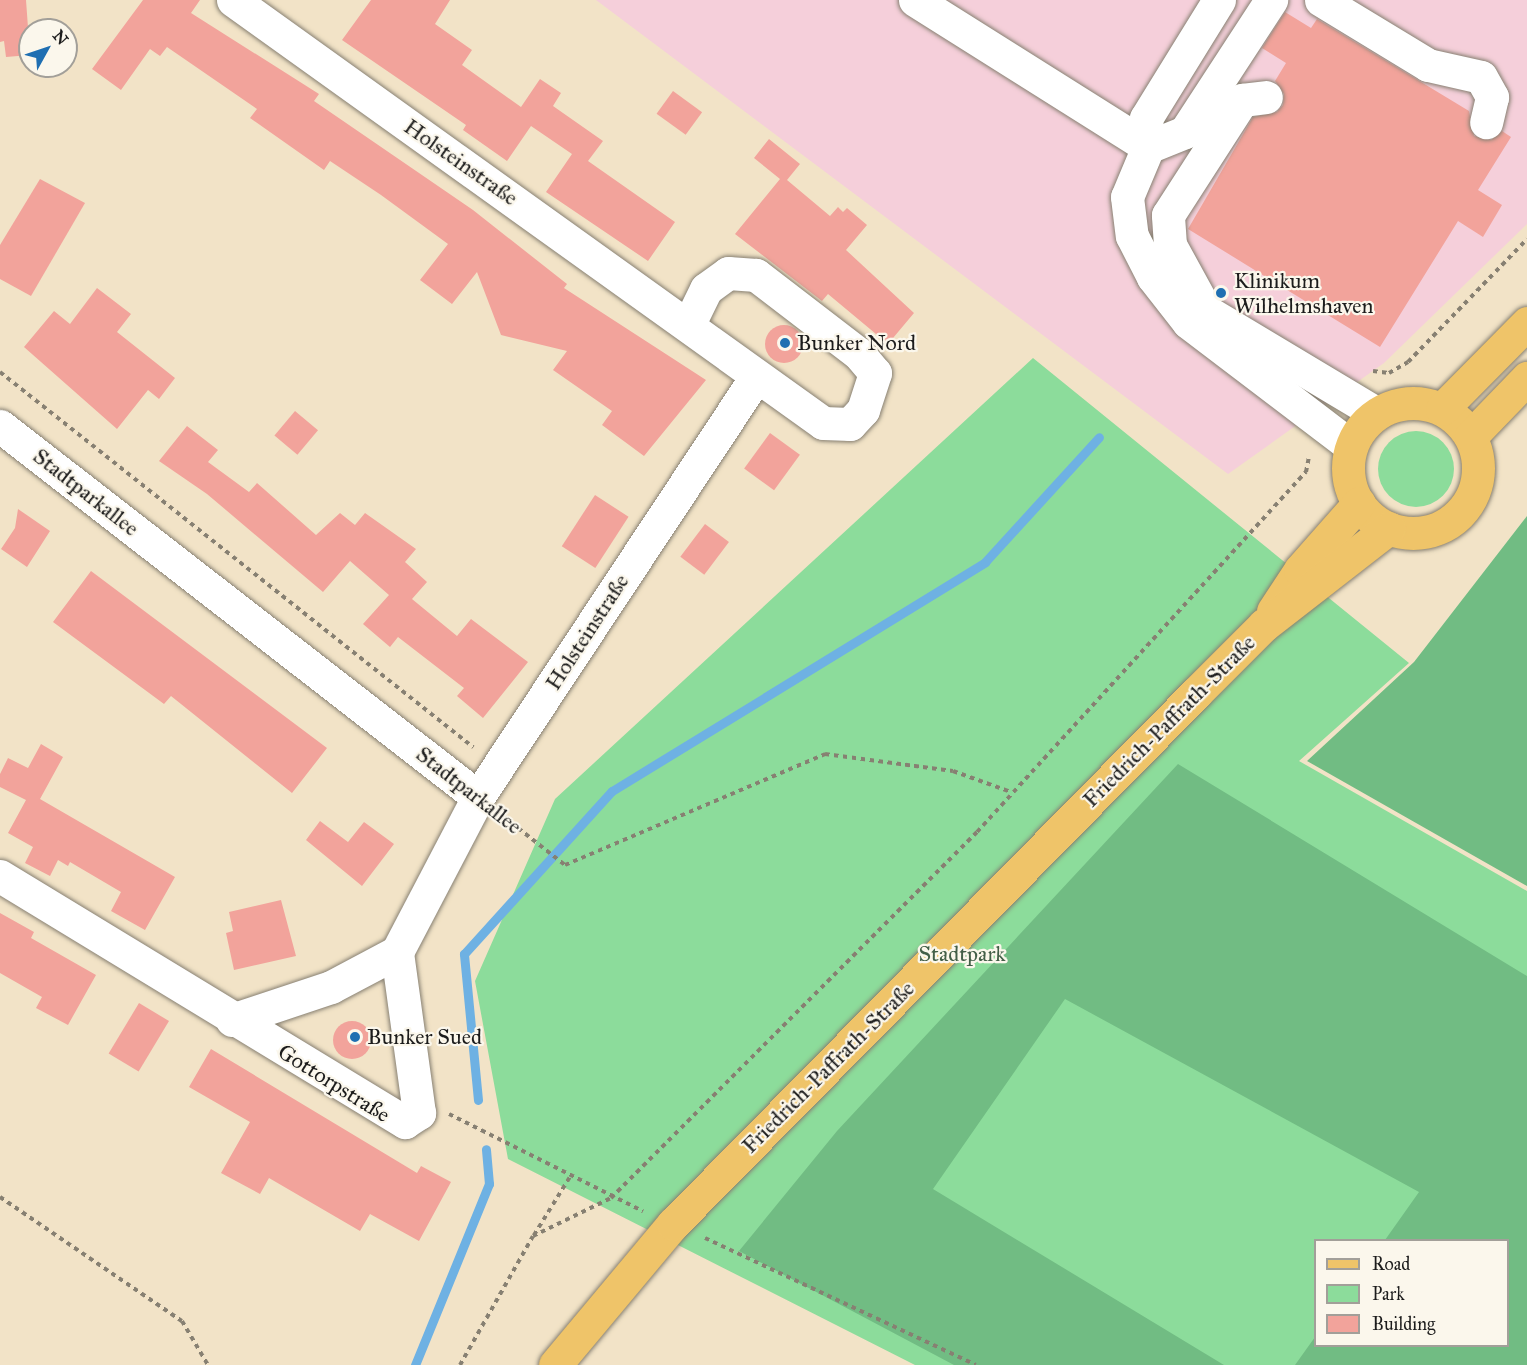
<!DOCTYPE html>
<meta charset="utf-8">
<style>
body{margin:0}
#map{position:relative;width:1527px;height:1365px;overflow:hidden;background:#f2e3c7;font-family:"IM FELL Great Primer",serif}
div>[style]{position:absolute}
.built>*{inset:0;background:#f5cfda}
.green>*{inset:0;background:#8cdc9b}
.round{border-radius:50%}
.forest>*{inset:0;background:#71bc83}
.stream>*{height:9px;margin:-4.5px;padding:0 4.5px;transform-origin:4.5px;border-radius:4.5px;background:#6eb1e3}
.building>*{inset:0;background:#f2a39b;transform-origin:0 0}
.path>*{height:4px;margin-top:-2px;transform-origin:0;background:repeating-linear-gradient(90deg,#878072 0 4.5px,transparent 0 9px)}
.roads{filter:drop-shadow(0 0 2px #878072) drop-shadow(0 0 2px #878072)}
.minor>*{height:33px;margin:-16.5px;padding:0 16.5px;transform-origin:16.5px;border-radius:16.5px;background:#fff}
.major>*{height:33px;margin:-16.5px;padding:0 16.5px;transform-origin:16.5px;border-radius:16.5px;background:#efc469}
.major>.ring{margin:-16.5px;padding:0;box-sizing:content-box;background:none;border:33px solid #efc469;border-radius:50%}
.dots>*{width:16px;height:16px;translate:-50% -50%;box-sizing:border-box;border:3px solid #fbf7ec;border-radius:50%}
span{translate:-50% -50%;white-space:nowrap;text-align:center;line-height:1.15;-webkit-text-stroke:4.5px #fbf7ec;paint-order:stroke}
.street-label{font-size:22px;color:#1c1c1c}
.poi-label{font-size:22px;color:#1c1c1c}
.left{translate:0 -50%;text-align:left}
.park-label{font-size:22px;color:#435f48}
.legend{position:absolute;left:1314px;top:1239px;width:195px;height:108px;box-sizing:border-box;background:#fbf7ec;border:2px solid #a29f99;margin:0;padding:8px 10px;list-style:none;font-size:18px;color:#1c1c1c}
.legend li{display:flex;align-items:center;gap:12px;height:30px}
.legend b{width:30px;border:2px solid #a29f99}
.north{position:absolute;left:18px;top:18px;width:60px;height:60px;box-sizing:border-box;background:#fbf7ec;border:2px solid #a29f99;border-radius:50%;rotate:50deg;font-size:16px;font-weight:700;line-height:24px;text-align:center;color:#1c1c1c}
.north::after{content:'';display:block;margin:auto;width:21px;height:27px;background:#1f6fb2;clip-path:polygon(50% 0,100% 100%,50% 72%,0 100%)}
</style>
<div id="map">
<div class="built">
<i style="clip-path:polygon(596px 0,1527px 0,1527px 224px,1384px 363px,1228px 474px)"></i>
</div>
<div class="green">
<i style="clip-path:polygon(evenodd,1033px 358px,1409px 663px,1299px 761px,1527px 891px,1527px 1365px,915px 1365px,508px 1159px,475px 981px,555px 799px,1033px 358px,1316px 1240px,1508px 1240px,1508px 1346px,1316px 1346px,1316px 1240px)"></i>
<i class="round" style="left:1378px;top:431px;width:76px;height:76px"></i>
</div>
<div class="forest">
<i style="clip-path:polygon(1527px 516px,1527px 886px,1307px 761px,1414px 662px)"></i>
<i style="clip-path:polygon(1178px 764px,1527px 976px,1527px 1365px,1295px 1365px,1315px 1337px,1316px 1346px,1508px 1346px,1508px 1240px,1385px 1240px,1419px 1192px,1065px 999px,933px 1189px,1224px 1365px,954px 1365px,739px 1251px,837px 1131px)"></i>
</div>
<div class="stream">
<i style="left:478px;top:1100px;width:147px;rotate:-95.5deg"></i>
<i style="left:464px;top:954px;width:220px;rotate:-47.8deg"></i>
<i style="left:612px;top:791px;width:438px;rotate:-31.5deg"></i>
<i style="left:985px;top:562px;width:169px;rotate:-47.6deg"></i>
<i style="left:415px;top:1365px;width:196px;rotate:-67.8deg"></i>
<i style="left:489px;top:1184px;width:35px;rotate:-95deg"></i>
</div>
<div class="building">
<i style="clip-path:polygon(0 0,26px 0,30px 55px,6px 57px,4px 41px,0 42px)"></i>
<i style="clip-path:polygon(143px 0,200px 0,191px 13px,319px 94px,314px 101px,473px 210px,567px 284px,564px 288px,706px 380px,644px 456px,602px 425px,612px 411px,553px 370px,567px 351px,501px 335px,477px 272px,452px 304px,420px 280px,448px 244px,381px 195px,330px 161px,324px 170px,250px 118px,257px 109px,167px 47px,160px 56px,150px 49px,121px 90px,92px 69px)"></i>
<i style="clip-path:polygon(371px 0,450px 0,435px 24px,472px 50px,462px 65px,521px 107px,540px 79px,561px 93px,553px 106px,603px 141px,588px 161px,675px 222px,648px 261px,546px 192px,572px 154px,531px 126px,507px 161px,463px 130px,466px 125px,342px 40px)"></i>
<i style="clip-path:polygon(1285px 12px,1311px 28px,1317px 19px,1469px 111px,1474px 136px,1491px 140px,1502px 131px,1511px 137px,1478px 190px,1502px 205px,1483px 237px,1458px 221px,1380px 347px,1188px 229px,1253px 117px,1277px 112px,1283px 105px,1284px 94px,1275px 81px,1286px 63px,1262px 48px)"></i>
<i style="left:673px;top:91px;width:36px;height:28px;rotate:36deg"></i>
<i style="clip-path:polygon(769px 139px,800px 164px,787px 180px,830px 216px,838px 207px,843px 212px,847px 208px,867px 225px,846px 250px,914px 313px,888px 344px,828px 294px,822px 301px,735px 234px,780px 179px,754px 158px)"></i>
<i style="clip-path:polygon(40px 179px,85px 203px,31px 296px,0 279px,0 245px)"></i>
<i style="clip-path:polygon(97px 288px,131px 314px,117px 332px,175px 378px,159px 399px,148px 390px,117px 429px,24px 347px,54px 311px,70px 324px)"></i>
<i class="round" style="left:765px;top:325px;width:38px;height:38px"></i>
<i style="left:295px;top:411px;width:30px;height:32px;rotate:40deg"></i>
<i style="clip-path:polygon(187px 426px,218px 450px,208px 462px,249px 492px,257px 483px,316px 535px,340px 513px,355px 525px,365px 513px,416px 549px,405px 562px,427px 582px,412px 599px,457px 636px,471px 619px,528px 662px,483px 718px,457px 696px,464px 688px,398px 637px,390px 647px,363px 624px,389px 595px,350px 561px,323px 592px,207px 494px,159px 461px)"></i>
<i style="left:770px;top:433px;width:37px;height:44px;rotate:36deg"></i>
<i style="left:595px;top:495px;width:40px;height:61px;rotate:33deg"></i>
<i style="clip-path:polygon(18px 509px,50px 531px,27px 567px,1px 549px,15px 528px)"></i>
<i style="left:705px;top:524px;width:30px;height:41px;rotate:37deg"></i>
<i style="clip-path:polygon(91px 571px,327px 748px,292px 793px,171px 696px,164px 704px,53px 622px)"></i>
<i style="clip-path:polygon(41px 744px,63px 757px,40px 799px,175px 877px,145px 930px,111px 911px,121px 892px,70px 862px,68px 866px,58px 860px,50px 876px,25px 863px,33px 847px,8px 833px,26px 800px,0 787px,0 774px,8px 758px,28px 768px)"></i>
<i style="clip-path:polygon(320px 821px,348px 842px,364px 822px,394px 844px,362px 886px,306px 840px)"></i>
<i style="clip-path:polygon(281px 900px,296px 956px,234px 970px,226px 933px,233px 931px,229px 912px)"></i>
<i style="clip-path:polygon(0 913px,34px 932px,31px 938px,96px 975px,68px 1025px,36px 1008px,42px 997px,0 973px)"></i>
<i style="left:139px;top:1003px;width:35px;height:59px;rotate:31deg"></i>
<i class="round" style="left:333px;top:1021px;width:38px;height:38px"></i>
<i style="clip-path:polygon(211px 1049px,417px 1173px,421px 1166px,451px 1182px,419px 1241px,370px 1214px,360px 1231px,269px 1178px,260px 1194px,221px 1173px,250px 1122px,189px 1087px)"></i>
</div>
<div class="path">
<i style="left:1373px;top:371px;width:16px;rotate:7deg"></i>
<i style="left:1389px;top:373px;width:22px;rotate:-30deg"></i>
<i style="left:1408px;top:362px;width:171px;rotate:-45.9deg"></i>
<i style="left:0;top:372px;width:604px;rotate:38.41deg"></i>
<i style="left:504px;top:817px;width:78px;rotate:38.2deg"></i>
<i style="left:565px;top:865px;width:283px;rotate:-23.1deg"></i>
<i style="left:825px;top:754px;width:129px;rotate:7.6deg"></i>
<i style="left:953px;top:771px;width:62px;rotate:19.9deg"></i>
<i style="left:449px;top:1114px;width:217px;rotate:26.6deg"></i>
<i style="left:0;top:1197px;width:220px;rotate:34.3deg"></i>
<i style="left:182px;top:1321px;width:51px;rotate:59.4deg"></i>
<i style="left:534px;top:1235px;width:70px;rotate:-58.3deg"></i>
<i style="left:705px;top:1238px;width:299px;rotate:25.1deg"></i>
<i style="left:460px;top:1365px;width:148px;rotate:-60.5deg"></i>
<i style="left:533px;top:1236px;width:87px;rotate:-26deg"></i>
<i style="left:611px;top:1198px;width:518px;rotate:-45deg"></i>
<i style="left:977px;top:832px;width:488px;rotate:-47.6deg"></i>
<i style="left:1306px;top:472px;width:15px;rotate:-79deg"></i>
</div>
<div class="roads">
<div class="minor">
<i style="left:233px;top:0;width:726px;rotate:35.64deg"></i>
<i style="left:823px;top:423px;width:27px;rotate:2deg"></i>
<i style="left:850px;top:424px;width:19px;rotate:-47deg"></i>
<i style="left:863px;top:410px;width:39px;rotate:-72deg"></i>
<i style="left:875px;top:373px;width:25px;rotate:-130deg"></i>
<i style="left:859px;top:354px;width:130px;rotate:-142.5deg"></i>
<i style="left:756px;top:275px;width:28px;rotate:-176deg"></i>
<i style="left:728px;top:273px;width:27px;rotate:144deg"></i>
<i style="left:706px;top:289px;width:39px;rotate:116deg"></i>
<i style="left:915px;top:0;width:275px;rotate:32.2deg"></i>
<i style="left:1219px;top:0;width:139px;rotate:121.7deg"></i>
<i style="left:1146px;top:118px;width:29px;rotate:86deg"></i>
<i style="left:1148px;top:147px;width:54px;rotate:112.8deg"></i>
<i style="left:1127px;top:197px;width:39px;rotate:83deg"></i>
<i style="left:1132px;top:236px;width:46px;rotate:62.9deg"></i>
<i style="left:1153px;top:277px;width:57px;rotate:52.1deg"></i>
<i style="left:1188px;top:322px;width:205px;rotate:37.3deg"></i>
<i style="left:1321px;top:0;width:125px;rotate:31.3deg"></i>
<i style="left:1428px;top:65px;width:54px;rotate:12.8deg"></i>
<i style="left:1481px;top:77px;width:23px;rotate:61deg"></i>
<i style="left:1492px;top:97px;width:26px;rotate:103deg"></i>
<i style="left:1148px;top:147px;width:40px;rotate:-22deg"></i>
<i style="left:1185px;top:132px;width:158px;rotate:-56.9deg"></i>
<i style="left:1184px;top:298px;width:224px;rotate:30.9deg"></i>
<i style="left:1204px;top:307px;width:71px;rotate:-118.7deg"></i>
<i style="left:1170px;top:245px;width:30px;rotate:-94deg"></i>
<i style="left:1168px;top:215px;width:137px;rotate:-57.2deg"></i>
<i style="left:1242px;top:100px;width:24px;rotate:-7deg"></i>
<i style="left:0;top:426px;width:605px;rotate:37.82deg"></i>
<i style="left:0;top:876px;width:474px;rotate:31.3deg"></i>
<i style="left:405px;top:1122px;width:17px;rotate:-33deg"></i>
<i style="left:419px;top:1113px;width:162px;rotate:-97.8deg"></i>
<i style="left:232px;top:1020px;width:104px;rotate:-18.4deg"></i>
<i style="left:331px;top:987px;width:75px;rotate:-27.9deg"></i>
<i style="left:397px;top:952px;width:175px;rotate:-62.4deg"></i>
<i style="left:478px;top:797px;width:504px;rotate:-56.5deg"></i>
</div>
<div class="major">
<i class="ring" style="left:1348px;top:403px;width:97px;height:97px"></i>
<i style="left:1442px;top:409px;width:121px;rotate:-45.3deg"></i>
<i style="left:1471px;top:436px;width:81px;rotate:-46deg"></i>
<i style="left:1273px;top:611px;width:49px;rotate:-56.6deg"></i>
<i style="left:1300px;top:570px;width:89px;rotate:-48.6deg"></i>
<i style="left:555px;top:1365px;width:184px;rotate:-50.1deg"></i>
<i style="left:673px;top:1224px;width:745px;rotate:-45.43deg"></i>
<i style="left:1196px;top:693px;width:96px;rotate:-45deg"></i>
<i style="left:1264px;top:625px;width:158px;rotate:-37.8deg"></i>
</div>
</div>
<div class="dots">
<i style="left:1221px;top:293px;background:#1f6fb2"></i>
<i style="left:785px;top:343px;background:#1f6fb2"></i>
<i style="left:355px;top:1037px;background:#1f6fb2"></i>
</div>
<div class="street-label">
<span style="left:461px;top:162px;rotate:35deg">Holsteinstraße</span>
<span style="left:86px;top:492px;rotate:38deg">Stadtparkallee</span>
<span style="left:587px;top:632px;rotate:-57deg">Holsteinstraße</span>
<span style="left:1169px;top:721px;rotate:-45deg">Friedrich-Paffrath-Straße</span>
<span style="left:469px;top:790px;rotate:38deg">Stadtparkallee</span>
<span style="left:828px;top:1067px;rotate:-45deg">Friedrich-Paffrath-Straße</span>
<span style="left:334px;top:1083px;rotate:32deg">Gottorpstraße</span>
</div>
<div class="poi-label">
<span class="left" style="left:1234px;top:293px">Klinikum<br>Wilhelmshaven</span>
<span class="left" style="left:797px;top:343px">Bunker Nord</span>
<span class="left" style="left:367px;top:1037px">Bunker Sued</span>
</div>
<div class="park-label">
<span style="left:962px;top:954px">Stadtpark</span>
</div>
<ul class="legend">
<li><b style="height:8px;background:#efc469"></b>Road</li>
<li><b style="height:16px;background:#8cdc9b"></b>Park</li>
<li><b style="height:16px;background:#f2a39b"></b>Building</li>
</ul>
<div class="north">N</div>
</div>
